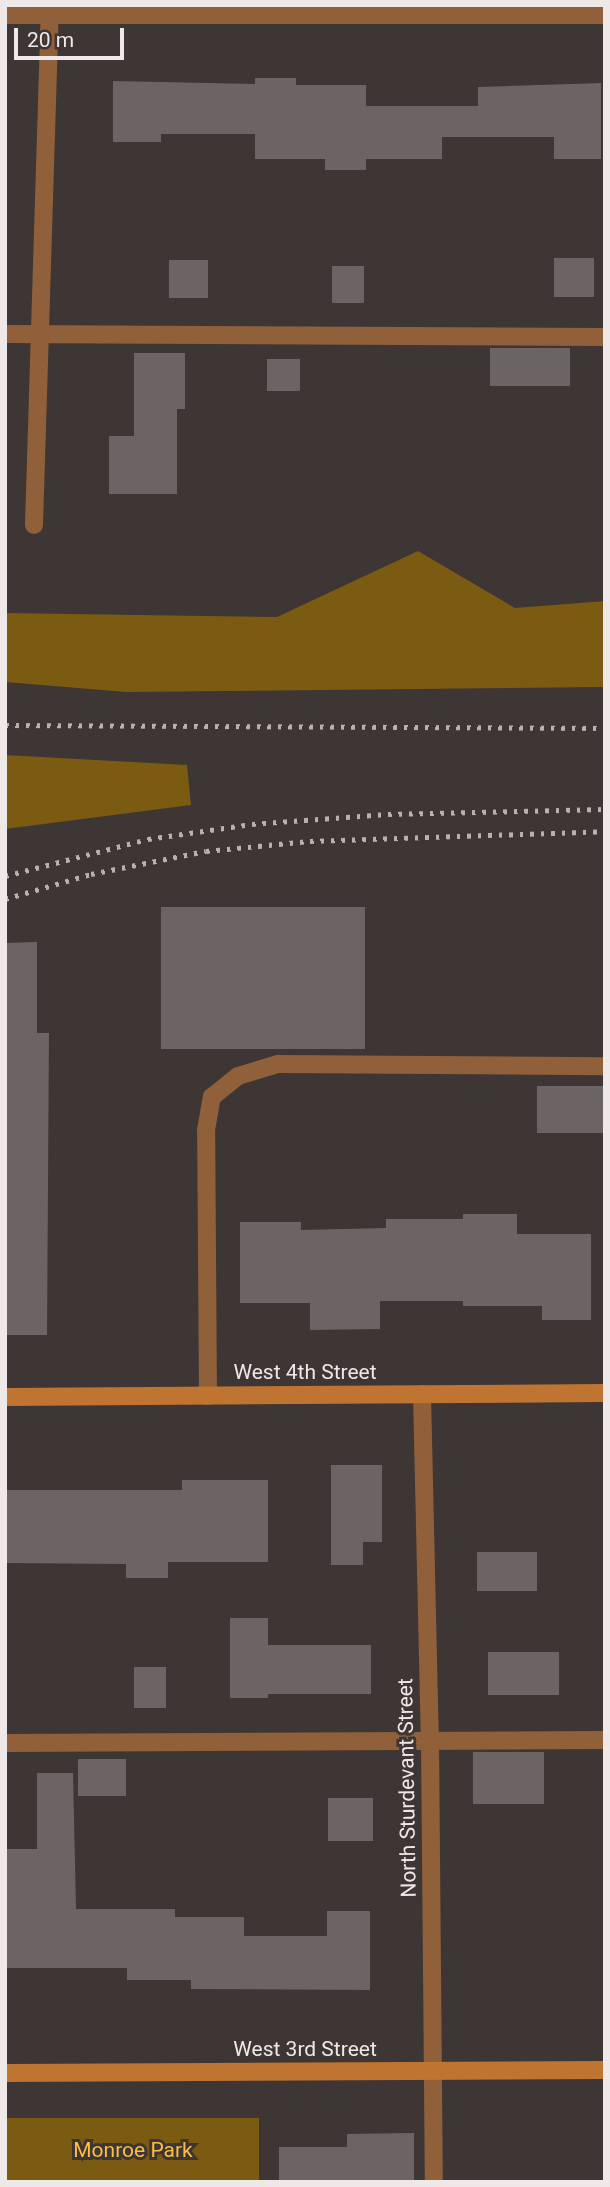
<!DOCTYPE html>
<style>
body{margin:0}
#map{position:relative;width:610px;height:2187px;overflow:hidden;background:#3d3634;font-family:Roboto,sans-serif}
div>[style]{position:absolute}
.green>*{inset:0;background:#7b5a11;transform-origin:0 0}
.building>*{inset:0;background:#6c6464;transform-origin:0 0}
.service>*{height:18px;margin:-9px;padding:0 9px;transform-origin:9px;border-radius:9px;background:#8f6039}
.minor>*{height:18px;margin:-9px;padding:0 9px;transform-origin:9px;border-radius:9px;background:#8f6039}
.secondary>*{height:18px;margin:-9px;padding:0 9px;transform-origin:9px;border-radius:9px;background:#bf7431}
.rail>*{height:5px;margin-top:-2.5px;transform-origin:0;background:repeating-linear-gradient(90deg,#b7b1b0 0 3.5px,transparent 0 10.5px)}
span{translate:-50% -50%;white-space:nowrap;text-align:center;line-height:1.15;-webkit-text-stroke:6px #3d3634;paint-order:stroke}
.street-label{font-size:21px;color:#eee9e8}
.park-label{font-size:21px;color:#fbbe3f}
.frame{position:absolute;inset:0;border:7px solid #eee9e8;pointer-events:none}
.scale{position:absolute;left:14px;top:28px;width:110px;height:32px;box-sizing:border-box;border:4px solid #eee9e8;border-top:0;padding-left:9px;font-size:21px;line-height:24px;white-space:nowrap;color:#eee9e8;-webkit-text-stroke:5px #3d3634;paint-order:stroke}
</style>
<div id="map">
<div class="green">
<i style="clip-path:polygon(418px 551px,515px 608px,605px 601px,605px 687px,126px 692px,5px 682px,5px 613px,277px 617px)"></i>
<i style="clip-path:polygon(5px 755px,187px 765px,191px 805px,5px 829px)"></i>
<i style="left:5px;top:2118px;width:254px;height:64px"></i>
</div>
<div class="building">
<i style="clip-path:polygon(255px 78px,296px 78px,296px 85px,366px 85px,366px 106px,478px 106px,478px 87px,601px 83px,601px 159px,554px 159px,554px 137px,442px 137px,442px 159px,366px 159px,366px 170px,325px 170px,325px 159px,255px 159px,255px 134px,161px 134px,161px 142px,113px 142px,113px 81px,255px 84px)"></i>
<i style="left:554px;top:258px;width:40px;height:39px"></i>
<i style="left:169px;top:260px;width:39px;height:38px"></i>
<i style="left:332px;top:266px;width:32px;height:37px"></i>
<i style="left:490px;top:348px;width:80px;height:38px"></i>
<i style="clip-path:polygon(134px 353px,185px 353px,185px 409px,177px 409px,177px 494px,109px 494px,109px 436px,134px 436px)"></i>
<i style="left:267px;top:359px;width:33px;height:32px"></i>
<i style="left:365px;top:907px;width:142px;height:204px;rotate:90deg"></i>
<i style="clip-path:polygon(37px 942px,37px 1033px,49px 1033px,47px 1335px,5px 1335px,5px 943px)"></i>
<i style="left:537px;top:1086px;width:68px;height:47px"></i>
<i style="clip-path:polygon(463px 1214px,517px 1214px,517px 1234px,591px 1234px,591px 1320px,542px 1320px,542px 1306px,463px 1306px,463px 1301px,380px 1301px,380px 1329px,310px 1330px,310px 1303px,240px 1303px,240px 1222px,301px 1222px,301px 1230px,386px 1228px,386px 1219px,463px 1219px)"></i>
<i style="clip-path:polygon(331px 1465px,382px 1465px,382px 1542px,363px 1542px,363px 1565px,331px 1565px)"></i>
<i style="clip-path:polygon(182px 1480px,268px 1480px,268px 1562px,168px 1562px,168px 1578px,126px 1578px,126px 1564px,5px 1563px,5px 1490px,182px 1490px)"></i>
<i style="left:477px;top:1552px;width:60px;height:39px"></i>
<i style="clip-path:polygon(230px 1618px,268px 1618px,268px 1645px,371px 1645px,371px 1694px,268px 1694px,268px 1698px,230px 1698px)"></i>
<i style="left:488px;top:1652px;width:71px;height:43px"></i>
<i style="left:134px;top:1667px;width:32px;height:41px"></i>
<i style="left:473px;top:1752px;width:71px;height:52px"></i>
<i style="left:78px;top:1759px;width:48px;height:37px"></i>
<i style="clip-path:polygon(37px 1773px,73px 1773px,76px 1909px,175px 1909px,175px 1917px,244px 1917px,244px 1936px,327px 1936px,327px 1911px,370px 1911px,370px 1990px,191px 1989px,191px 1980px,127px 1980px,127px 1968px,5px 1968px,5px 1849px,37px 1849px)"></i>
<i style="left:328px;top:1798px;width:45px;height:43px"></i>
<i style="clip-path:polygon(414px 2133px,414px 2182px,279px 2182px,279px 2147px,347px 2147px,347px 2134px)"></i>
</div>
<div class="service">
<i style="left:5px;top:334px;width:600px;rotate:0.29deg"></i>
<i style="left:208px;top:1396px;width:266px;rotate:-90.4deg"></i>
<i style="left:206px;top:1130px;width:34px;rotate:-80deg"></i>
<i style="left:212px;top:1097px;width:33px;rotate:-39deg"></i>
<i style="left:238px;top:1076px;width:42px;rotate:-16.7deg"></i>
<i style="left:278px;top:1064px;width:327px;rotate:0.4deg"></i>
<i style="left:5px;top:1743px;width:600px;rotate:-0.29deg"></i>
</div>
<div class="minor">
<i style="left:5px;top:15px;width:600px"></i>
<i style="left:34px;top:525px;width:520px;rotate:-88.24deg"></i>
<i style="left:422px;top:1394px;width:347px;rotate:88.7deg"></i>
<i style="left:430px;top:1741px;width:441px;rotate:89.5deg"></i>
</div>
<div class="secondary">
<i style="left:5px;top:1397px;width:600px;rotate:-0.38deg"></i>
<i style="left:5px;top:2073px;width:600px;rotate:-0.29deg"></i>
</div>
<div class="rail">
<i style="left:5px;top:725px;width:600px;rotate:0.29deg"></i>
<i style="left:5px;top:876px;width:148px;rotate:-14.5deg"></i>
<i style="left:148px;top:839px;width:105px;rotate:-8.2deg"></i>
<i style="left:252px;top:824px;width:136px;rotate:-4.2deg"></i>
<i style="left:388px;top:814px;width:217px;rotate:-1.3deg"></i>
<i style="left:5px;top:899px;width:90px;rotate:-16.2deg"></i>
<i style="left:91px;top:874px;width:117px;rotate:-11.3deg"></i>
<i style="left:206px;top:851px;width:104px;rotate:-5.5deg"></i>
<i style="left:310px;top:841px;width:295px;rotate:-1.9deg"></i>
</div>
<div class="street-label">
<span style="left:305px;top:1372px">West 4th Street</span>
<span style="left:407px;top:1788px;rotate:-91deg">North Sturdevant Street</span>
<span style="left:305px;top:2049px">West 3rd Street</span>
</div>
<div class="park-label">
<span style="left:133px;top:2150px">Monroe Park</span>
</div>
<div class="frame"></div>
<div class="scale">20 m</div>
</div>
